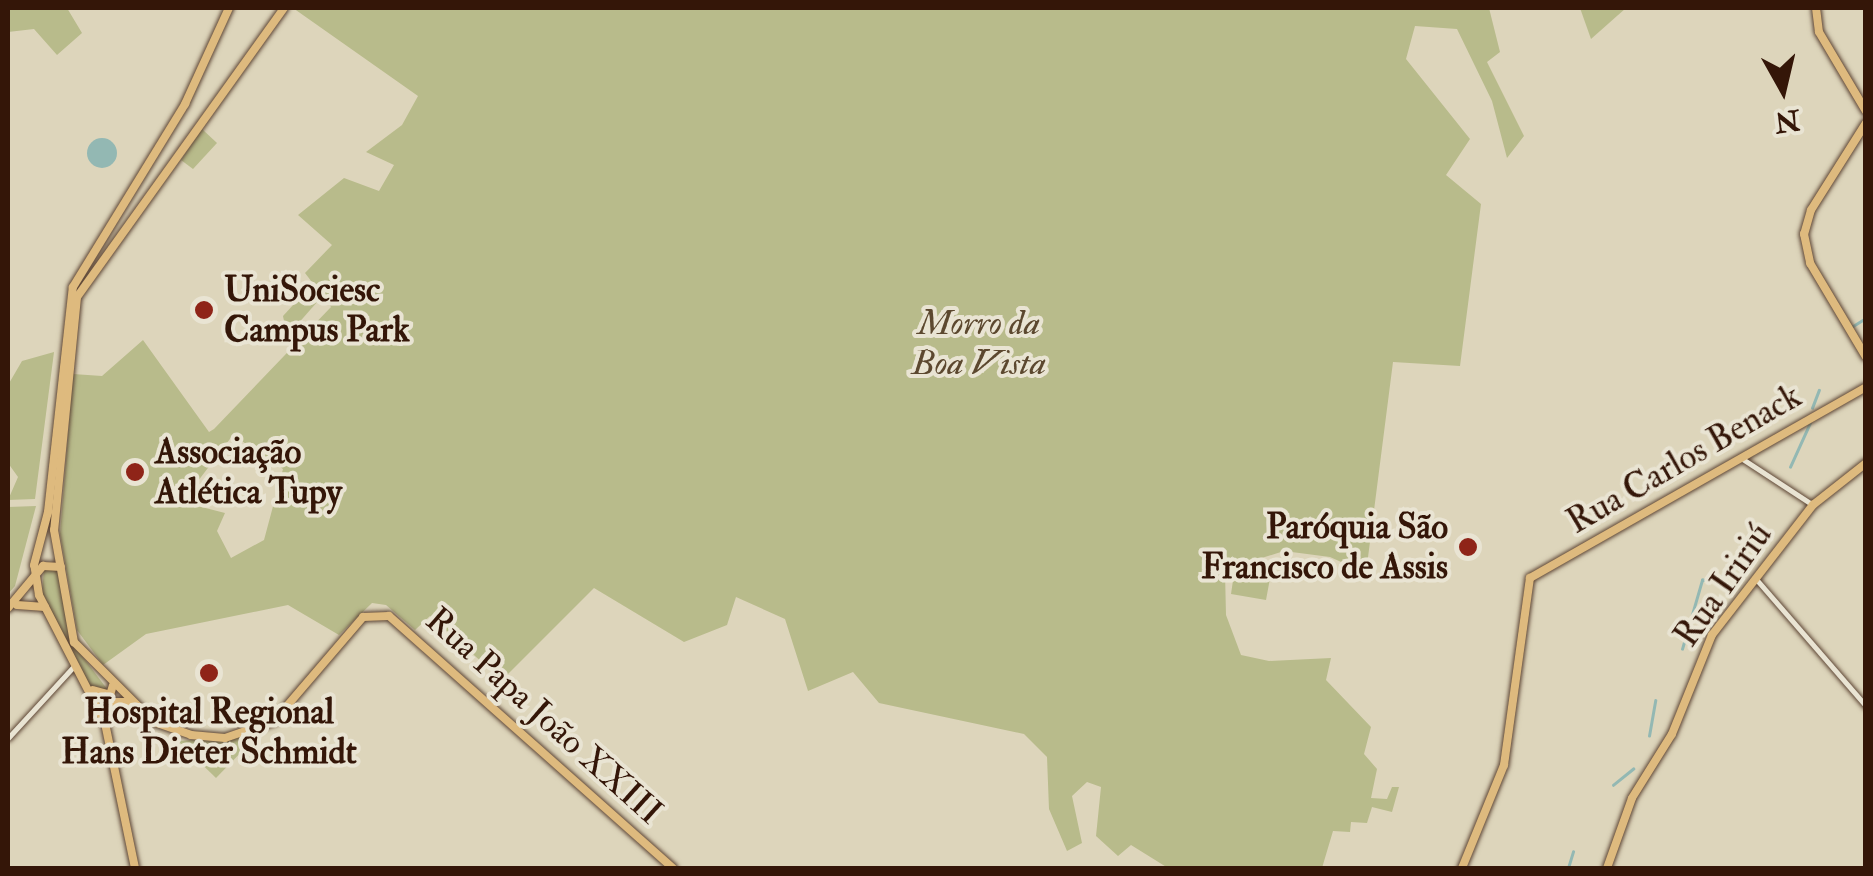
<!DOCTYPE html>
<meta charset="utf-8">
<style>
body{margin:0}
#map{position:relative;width:1873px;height:876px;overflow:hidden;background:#ddd5bb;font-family:"IM FELL Double Pica",serif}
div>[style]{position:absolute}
.green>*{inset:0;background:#b8bb8b}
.water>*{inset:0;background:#93b8b3}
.round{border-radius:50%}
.stream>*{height:2.5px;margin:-1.25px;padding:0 1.25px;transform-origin:1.25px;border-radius:1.25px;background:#93b8b3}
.roads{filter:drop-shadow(0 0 2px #5e4635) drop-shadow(0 0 2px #5e4635)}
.minor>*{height:5px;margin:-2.5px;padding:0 2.5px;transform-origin:2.5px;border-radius:2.5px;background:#e9e4d3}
.major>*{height:8px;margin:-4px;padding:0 4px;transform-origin:4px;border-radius:4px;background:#deba7e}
.dots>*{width:28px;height:28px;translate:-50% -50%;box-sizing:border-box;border:5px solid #e9e4d3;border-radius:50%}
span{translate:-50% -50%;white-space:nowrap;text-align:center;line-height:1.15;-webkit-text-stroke:8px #e9e4d3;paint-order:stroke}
.poi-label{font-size:35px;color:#341608;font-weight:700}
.left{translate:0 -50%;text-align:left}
.right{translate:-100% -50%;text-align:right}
.park-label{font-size:35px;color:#5c482f;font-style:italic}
.street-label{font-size:35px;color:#341608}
.frame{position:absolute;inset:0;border:10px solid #341608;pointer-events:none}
.north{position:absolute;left:1733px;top:40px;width:100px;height:100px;-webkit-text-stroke:8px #e9e4d3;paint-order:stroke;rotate:172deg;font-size:28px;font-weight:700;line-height:40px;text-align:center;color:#341608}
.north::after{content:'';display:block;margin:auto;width:35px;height:45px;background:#341608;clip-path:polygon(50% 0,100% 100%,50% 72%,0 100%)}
</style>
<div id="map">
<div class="green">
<i style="clip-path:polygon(8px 8px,67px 8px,82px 33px,57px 55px,34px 29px,8px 32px)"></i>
<i style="clip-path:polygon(evenodd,293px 8px,1489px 8px,1500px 52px,1487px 62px,1524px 136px,1507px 158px,1492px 101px,1457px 29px,1415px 26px,1406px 59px,1470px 139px,1446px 175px,1481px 204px,1460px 366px,1393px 362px,1366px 573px,1330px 557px,1284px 551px,1236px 566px,1271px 573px,1266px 600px,1231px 594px,1235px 567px,1225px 572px,1226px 615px,1241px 655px,1269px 661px,1331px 658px,1326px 680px,1371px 727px,1364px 754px,1377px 769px,1371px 798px,1387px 799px,1392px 787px,1399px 787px,1392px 812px,1372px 807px,1367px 823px,1351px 822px,1350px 832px,1333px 831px,1322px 868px,1168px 868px,1131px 845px,1118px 856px,1096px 836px,1101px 787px,1087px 782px,1072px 796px,1082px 843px,1067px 851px,1049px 809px,1047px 757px,1024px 734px,879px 703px,853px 672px,808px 691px,785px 619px,736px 597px,727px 625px,684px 642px,594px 588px,502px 680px,430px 616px,415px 630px,386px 605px,372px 603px,339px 635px,288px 605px,146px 634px,103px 665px,77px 630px,60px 534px,73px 374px,102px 376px,143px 340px,209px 432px,214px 429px,331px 307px,305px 273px,332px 245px,298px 215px,344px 178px,379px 191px,394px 165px,366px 152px,402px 125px,418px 96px,293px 8px,233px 435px,283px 469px,264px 540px,231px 558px,217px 531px,225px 513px,182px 502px,233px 435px)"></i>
<i style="clip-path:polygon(1580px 8px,1626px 8px,1591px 39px)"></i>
<i style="clip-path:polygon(202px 129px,217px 143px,193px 169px,181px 160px)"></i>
<i style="clip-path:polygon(305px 292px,315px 294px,318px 301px,296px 326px,285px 326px,283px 316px)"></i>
<i style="clip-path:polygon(54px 352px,35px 499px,8px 500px,18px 477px,8px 463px,8px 385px,22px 361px)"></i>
<i style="clip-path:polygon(36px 506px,15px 586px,8px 594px,8px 507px)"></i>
<i style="clip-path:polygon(44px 568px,58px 569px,71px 641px,110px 693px,90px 686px,42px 595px)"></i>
<i style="clip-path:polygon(250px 736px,254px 739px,216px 778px,178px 741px)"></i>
</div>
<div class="water">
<i class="round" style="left:87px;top:138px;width:30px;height:30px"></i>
</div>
<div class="stream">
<i style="left:1853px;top:326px;width:15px;rotate:-32deg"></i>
<i style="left:1812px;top:408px;width:19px;rotate:-69deg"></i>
<i style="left:1790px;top:467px;width:48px;rotate:-65.6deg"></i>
<i style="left:1745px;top:555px;width:15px;rotate:-67deg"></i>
<i style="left:1682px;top:649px;width:72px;rotate:-73.8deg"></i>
<i style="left:1702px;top:580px;width:19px;rotate:-9deg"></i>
<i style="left:1721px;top:577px;width:26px;rotate:-39deg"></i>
<i style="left:1649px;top:736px;width:36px;rotate:-80deg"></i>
<i style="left:1613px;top:785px;width:26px;rotate:-39deg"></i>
<i style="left:1568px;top:868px;width:17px;rotate:-73deg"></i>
</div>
<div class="roads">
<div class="minor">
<i style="left:1741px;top:458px;width:86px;rotate:33.1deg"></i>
<i style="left:1756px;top:579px;width:168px;rotate:49.1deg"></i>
<i style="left:8px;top:738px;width:98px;rotate:-47.5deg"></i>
</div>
<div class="major">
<i style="left:284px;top:8px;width:355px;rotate:125.6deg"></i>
<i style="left:77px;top:297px;width:234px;rotate:95.6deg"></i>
<i style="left:54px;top:530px;width:114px;rotate:79.9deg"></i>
<i style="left:74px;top:642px;width:113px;rotate:45deg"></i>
<i style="left:154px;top:722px;width:39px;rotate:19deg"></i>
<i style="left:191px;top:735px;width:34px;rotate:5deg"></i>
<i style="left:225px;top:738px;width:52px;rotate:-19.1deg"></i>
<i style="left:274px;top:721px;width:137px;rotate:-49.4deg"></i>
<i style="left:363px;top:617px;width:26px;rotate:-2deg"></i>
<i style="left:389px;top:616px;width:380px;rotate:41.6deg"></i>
<i style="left:1816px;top:8px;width:24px;rotate:83deg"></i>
<i style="left:1819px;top:32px;width:92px;rotate:59.3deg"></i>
<i style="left:1866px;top:123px;width:103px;rotate:122.3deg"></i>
<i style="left:1811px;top:210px;width:25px;rotate:106deg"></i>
<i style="left:1804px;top:234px;width:30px;rotate:78deg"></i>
<i style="left:1810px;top:263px;width:109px;rotate:59.2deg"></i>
<i style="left:17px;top:605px;width:28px;rotate:4deg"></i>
<i style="left:8px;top:608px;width:55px;rotate:-50.2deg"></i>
<i style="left:43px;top:566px;width:18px;rotate:3deg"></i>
<i style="left:93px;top:690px;width:18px;rotate:16deg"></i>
<i style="left:110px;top:695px;width:10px;rotate:-73deg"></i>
<i style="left:105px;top:723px;width:23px;rotate:-67deg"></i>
<i style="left:114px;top:702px;width:17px"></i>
<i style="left:135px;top:868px;width:148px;rotate:-101.7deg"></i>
<i style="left:105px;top:723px;width:144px;rotate:-117.3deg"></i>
<i style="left:39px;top:595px;width:30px;rotate:-99deg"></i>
<i style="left:34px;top:565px;width:55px;rotate:-75.2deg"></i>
<i style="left:48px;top:512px;width:226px;rotate:-83.7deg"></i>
<i style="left:73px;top:287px;width:215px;rotate:-58.5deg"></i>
<i style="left:185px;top:104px;width:106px;rotate:-65.4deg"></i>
<i style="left:1462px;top:868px;width:111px;rotate:-67.8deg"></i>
<i style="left:1504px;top:765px;width:189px;rotate:-82.1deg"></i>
<i style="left:1530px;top:578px;width:386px;rotate:-29.6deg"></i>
<i style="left:1607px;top:868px;width:74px;rotate:-70.3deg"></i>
<i style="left:1632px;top:798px;width:75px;rotate:-58deg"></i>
<i style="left:1672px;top:734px;width:107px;rotate:-68deg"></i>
<i style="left:1712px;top:635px;width:165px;rotate:-52.2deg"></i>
<i style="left:1813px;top:505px;width:68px;rotate:-38.4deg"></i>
</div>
</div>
<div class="dots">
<i style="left:204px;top:310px;background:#8f2418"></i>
<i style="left:135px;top:472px;background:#8f2418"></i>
<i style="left:1468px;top:547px;background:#8f2418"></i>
<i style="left:209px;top:673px;background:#8f2418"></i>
</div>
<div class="poi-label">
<span class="left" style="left:224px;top:310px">UniSociesc<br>Campus Park</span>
<span class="left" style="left:155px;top:472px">Associação<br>Atlética Tupy</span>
<span class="right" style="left:1448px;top:547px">Paróquia São<br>Francisco de Assis</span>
<span style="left:209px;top:732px">Hospital Regional<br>Hans Dieter Schmidt</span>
</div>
<div class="park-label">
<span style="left:979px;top:343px">Morro da<br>Boa Vista</span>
</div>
<div class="street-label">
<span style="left:1684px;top:459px;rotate:-30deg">Rua Carlos Benack</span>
<span style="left:1723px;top:585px;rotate:-55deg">Rua Iririú</span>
<span style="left:544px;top:716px;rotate:42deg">Rua Papa João XXIII</span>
</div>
<div class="frame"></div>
<div class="north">N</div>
</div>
